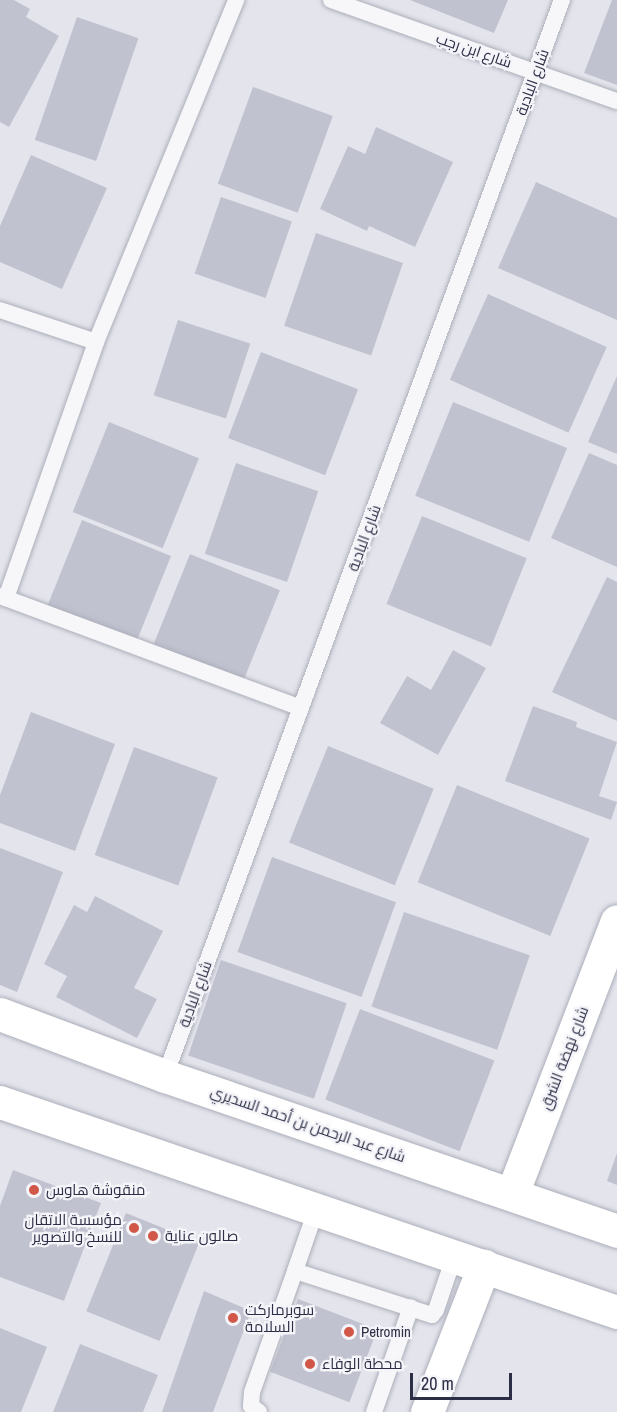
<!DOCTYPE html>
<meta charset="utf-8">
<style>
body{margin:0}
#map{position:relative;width:617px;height:1412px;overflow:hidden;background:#e4e5ec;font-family:"Archivo Narrow",Cairo,sans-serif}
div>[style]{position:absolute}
.building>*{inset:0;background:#c1c2cf;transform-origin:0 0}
.roads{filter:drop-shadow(0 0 2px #acaeba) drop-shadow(0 0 2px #acaeba)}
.lane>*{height:16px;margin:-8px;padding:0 8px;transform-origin:8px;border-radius:8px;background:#f7f7fa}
.secondary>*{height:33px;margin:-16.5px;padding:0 16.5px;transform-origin:16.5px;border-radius:16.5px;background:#fff}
.dots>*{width:16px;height:16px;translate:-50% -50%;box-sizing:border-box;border:3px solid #f4f4f9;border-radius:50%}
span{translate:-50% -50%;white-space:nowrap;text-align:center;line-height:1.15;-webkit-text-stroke:4.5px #f4f4f9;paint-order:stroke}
.street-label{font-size:15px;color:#2b2e45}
.poi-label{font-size:15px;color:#2b2e45}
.left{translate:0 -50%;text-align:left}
.right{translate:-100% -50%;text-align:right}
.scale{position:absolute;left:410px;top:1373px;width:102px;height:27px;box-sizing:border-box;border:3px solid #2b2e45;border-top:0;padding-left:8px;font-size:18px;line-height:21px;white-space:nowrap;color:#2b2e45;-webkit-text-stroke:4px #f4f4f9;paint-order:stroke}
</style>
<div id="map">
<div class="building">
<i style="clip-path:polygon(0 0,14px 0,30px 9px,26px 17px,59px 36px,9px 127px,0 122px)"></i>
<i style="clip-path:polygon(410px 0,508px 0,494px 33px)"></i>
<i style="clip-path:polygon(612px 0,617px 0,617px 85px,584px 73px)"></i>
<i style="left:77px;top:17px;width:65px;height:130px;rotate:19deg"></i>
<i style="left:253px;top:87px;width:85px;height:103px;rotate:20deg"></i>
<i style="clip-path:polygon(376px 127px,453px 162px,415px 247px,369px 226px,367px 231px,320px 209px,348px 146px,365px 154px)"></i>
<i style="clip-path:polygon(31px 155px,107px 188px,62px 289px,0 262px,0 226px)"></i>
<i style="clip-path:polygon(536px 182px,617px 218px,617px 320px,498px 268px)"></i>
<i style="left:221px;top:197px;width:75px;height:81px;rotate:19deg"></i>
<i style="left:316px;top:233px;width:92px;height:98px;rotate:19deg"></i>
<i style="left:488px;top:294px;width:130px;height:94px;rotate:24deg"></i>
<i style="left:178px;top:320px;width:76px;height:79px;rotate:18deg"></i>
<i style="left:261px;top:352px;width:104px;height:92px;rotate:21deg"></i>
<i style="clip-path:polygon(617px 376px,617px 454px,588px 442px)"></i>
<i style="left:453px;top:402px;width:123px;height:101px;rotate:22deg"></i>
<i style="left:109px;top:422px;width:97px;height:97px;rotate:22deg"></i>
<i style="clip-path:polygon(589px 453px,617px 465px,617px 567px,551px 538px)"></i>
<i style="left:236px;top:463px;width:87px;height:96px;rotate:19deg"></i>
<i style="left:422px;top:516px;width:113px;height:95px;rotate:22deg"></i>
<i style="left:82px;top:520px;width:96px;height:97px;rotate:22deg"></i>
<i style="left:190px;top:554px;width:97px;height:97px;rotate:22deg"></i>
<i style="clip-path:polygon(607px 577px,617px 582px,617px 721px,552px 692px)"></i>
<i style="clip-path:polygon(453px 650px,486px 668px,438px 755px,380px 723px,407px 676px,431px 690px)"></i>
<i style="clip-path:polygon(533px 706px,577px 722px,576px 727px,617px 742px,599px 796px,617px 802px,611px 820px,505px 781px)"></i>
<i style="clip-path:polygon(31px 712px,115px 744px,75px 851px,0 823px,0 795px)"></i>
<i style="left:328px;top:746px;width:114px;height:104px;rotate:22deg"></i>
<i style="left:134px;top:747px;width:89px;height:115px;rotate:20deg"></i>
<i style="left:457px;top:785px;width:143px;height:105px;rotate:22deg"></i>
<i style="clip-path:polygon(0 848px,63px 872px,17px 992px,0 985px)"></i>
<i style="left:272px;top:857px;width:132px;height:101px;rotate:20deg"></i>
<i style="clip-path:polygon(95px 896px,163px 931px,134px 988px,157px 999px,137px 1038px,56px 997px,67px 976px,44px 964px,74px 905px,87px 912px)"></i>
<i style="left:404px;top:912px;width:133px;height:100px;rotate:19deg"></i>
<i style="left:221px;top:960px;width:133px;height:101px;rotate:19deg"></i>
<i style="left:360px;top:1009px;width:144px;height:97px;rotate:21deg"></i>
<i style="clip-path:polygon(617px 1153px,617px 1185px,607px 1181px)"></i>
<i style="clip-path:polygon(13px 1170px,101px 1203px,64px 1301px,0 1277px,0 1206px)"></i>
<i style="left:126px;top:1213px;width:79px;height:106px;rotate:22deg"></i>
<i style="clip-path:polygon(204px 1291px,251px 1311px,213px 1412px,162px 1412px)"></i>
<i style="left:298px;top:1299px;width:85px;height:78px;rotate:21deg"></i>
<i style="clip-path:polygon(0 1328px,47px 1347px,21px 1412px,0 1412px)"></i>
<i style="clip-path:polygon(80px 1344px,158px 1375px,143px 1412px,53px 1412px)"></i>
</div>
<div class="roads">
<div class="lane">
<i style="left:331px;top:0;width:303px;rotate:19.5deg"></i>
<i style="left:0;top:310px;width:101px;rotate:18.4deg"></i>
<i style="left:0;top:596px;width:321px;rotate:20.4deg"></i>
<i style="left:6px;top:598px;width:271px;rotate:-70.6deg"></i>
<i style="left:96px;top:342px;width:370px;rotate:-67.7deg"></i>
<i style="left:165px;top:1076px;width:1147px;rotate:-69.75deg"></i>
<i style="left:316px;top:1210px;width:65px;rotate:109deg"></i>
<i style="left:295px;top:1271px;width:144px;rotate:17.8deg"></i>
<i style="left:432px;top:1315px;width:6px;rotate:-51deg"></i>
<i style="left:436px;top:1310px;width:56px;rotate:-71.2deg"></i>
<i style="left:259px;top:1412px;width:10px;rotate:-143deg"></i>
<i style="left:251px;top:1406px;width:14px;rotate:-86deg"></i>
<i style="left:252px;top:1392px;width:128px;rotate:-70.4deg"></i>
<i style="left:374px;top:1412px;width:111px;rotate:-70.6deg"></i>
</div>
<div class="secondary">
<i style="left:0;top:1014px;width:176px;rotate:20.6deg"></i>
<i style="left:165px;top:1076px;width:478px;rotate:18.9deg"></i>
<i style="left:0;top:1102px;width:652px;rotate:18.8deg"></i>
<i style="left:512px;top:1194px;width:292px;rotate:-69deg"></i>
<i style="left:427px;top:1412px;width:157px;rotate:-68.7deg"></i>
</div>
</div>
<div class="dots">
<i style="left:34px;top:1190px;background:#d15748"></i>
<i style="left:134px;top:1228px;background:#d15748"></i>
<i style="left:153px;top:1236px;background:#d15748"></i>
<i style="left:233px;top:1318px;background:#d15748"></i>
<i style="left:349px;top:1332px;background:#d15748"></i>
<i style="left:310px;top:1364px;background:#d15748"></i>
</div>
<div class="street-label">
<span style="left:474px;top:50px;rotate:19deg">شارع ابن رجب</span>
<span style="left:532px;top:82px;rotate:-70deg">شارع البادية</span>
<span style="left:364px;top:538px;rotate:-70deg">شارع البادية</span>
<span style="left:195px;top:994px;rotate:-70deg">شارع البادية</span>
<span style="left:564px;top:1058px;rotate:-69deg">شارع نهضة الشرق</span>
<span style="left:308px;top:1124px;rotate:19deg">شارع عبد الرحمن بن أحمد السديري</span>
</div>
<div class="poi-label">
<span class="left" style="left:46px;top:1190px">منقوشة هاوس</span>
<span class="right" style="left:122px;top:1228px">مؤسسة الاتقان<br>للنسخ والتصوير</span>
<span class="left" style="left:165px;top:1236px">صالون عناية</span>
<span class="left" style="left:245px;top:1318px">سوبرماركت<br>السلامة</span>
<span class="left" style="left:361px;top:1332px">Petromin</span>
<span class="left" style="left:322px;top:1364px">محطة الوفاء</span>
</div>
<div class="scale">20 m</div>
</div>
